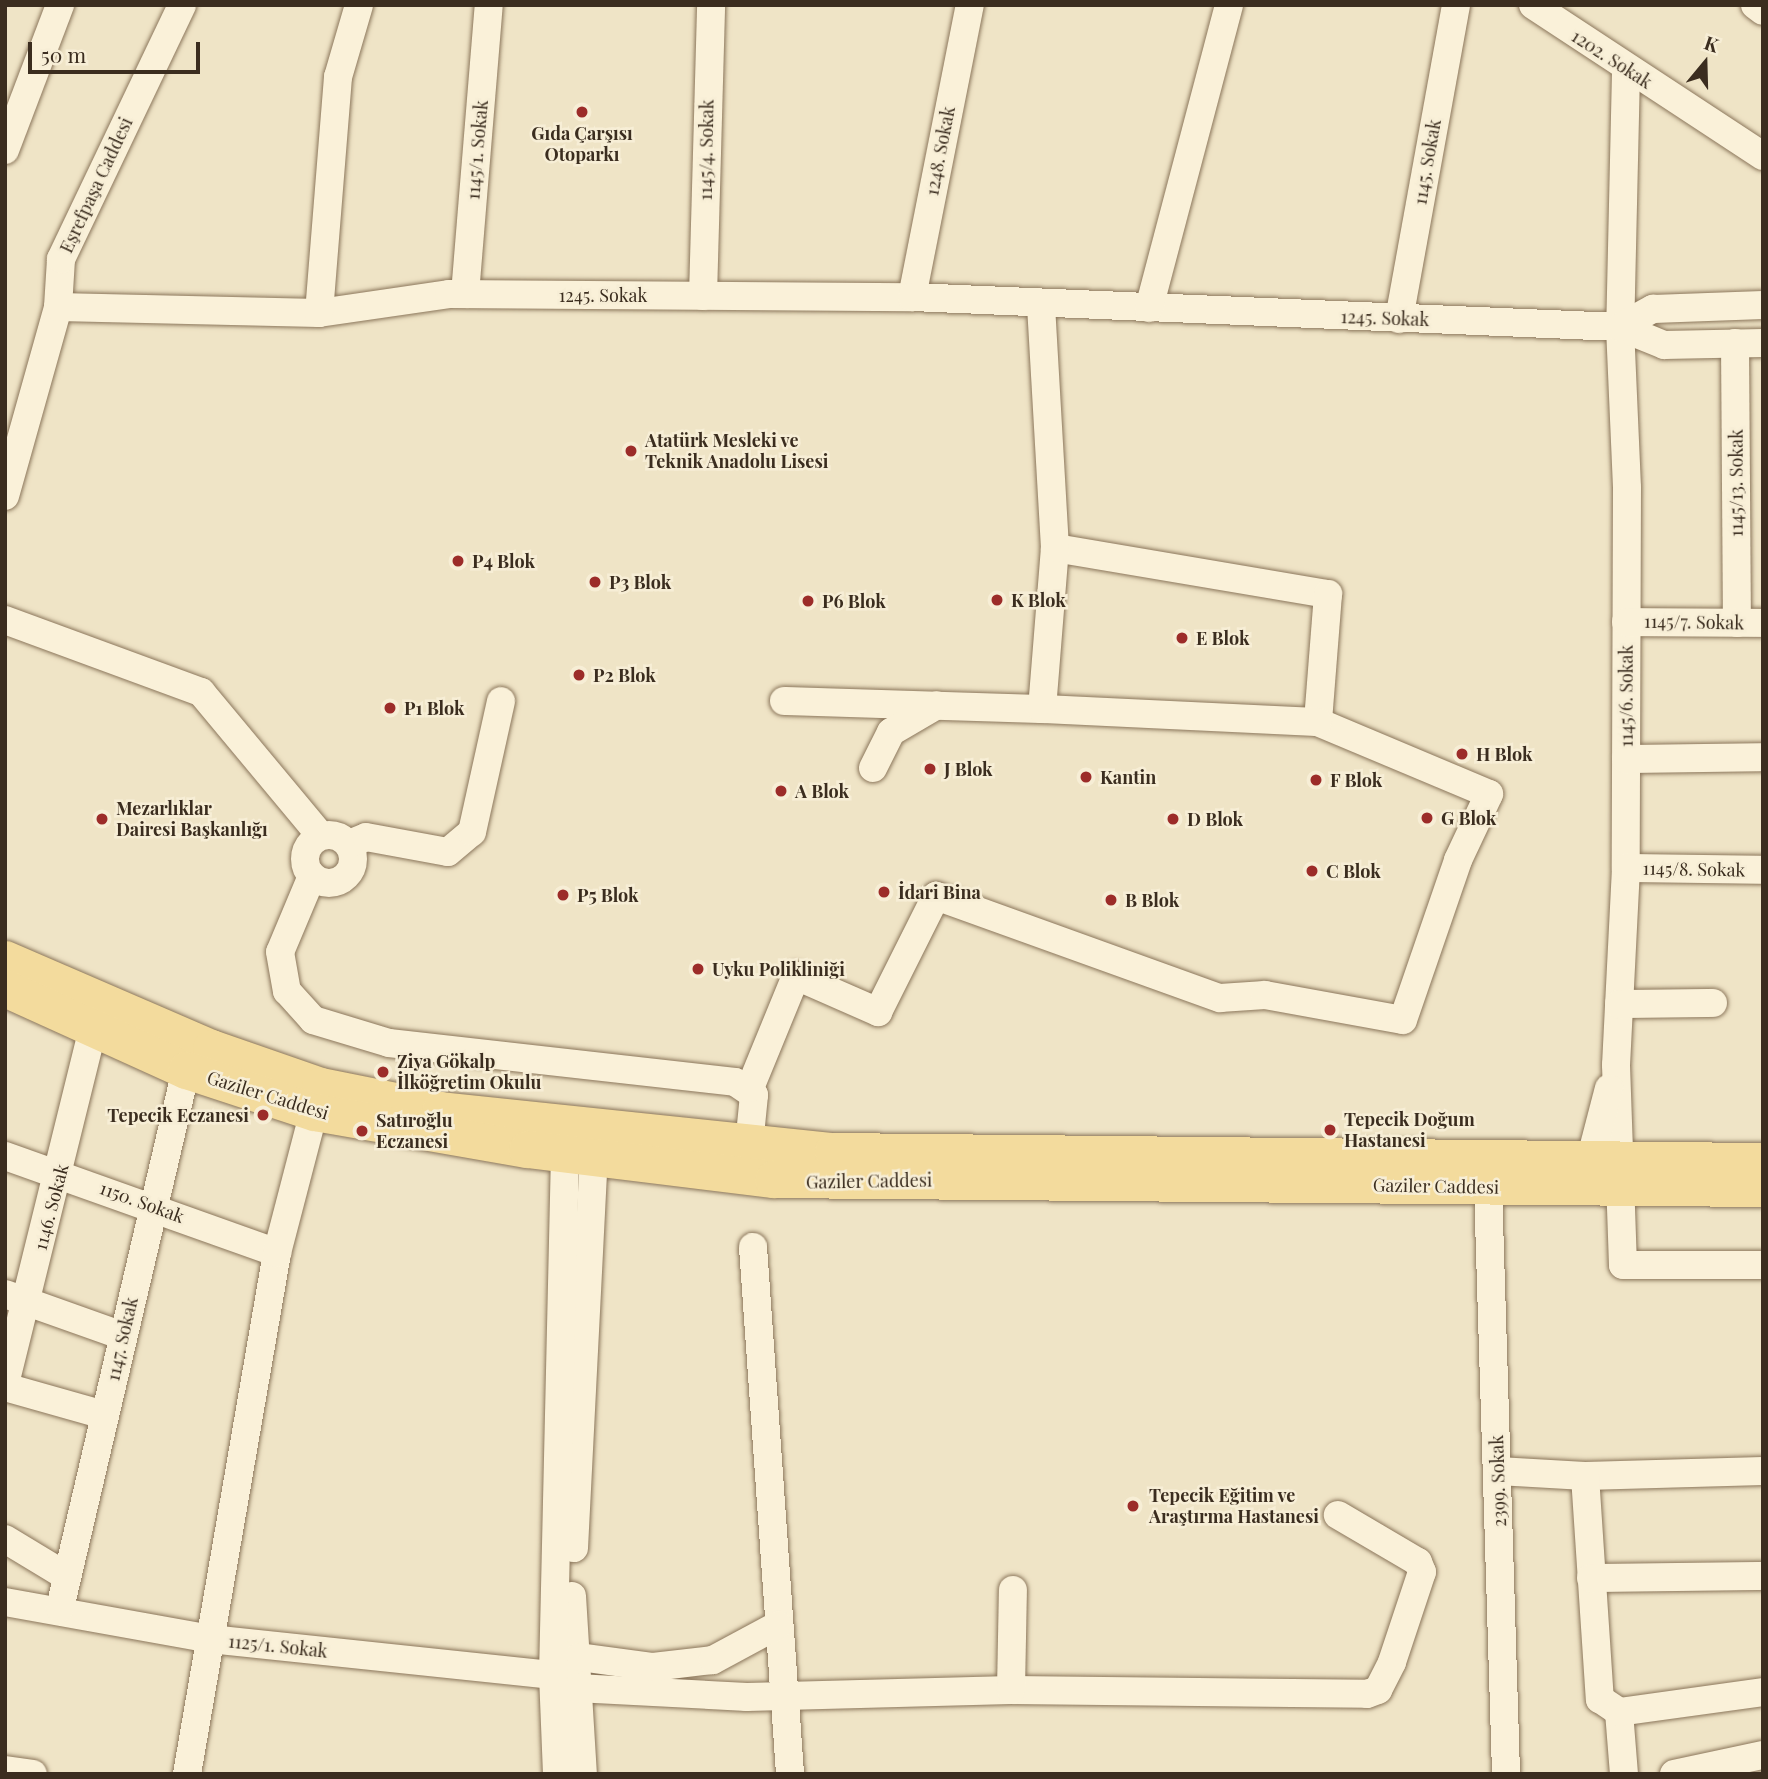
<!DOCTYPE html>
<meta charset="utf-8">
<style>
body{margin:0}
#map{position:relative;width:1768px;height:1779px;overflow:hidden;background:#efe4c6;font-family:"Playfair Display",serif}
div>[style]{position:absolute}
.roads{filter:drop-shadow(0 0 2px #8b765b) drop-shadow(0 0 2px #8b765b)}
.minor>*{height:28px;margin:-14px;padding:0 14px;transform-origin:14px;border-radius:14px;background:#faf1d9}
.minor>.ring{margin:-14px;padding:0;box-sizing:content-box;background:none;border:28px solid #faf1d9;border-radius:50%}
.major>*{height:37px;margin:-18.5px;padding:0 18.5px;transform-origin:18.5px;border-radius:18.5px;background:#f3db9d}
.dots>*{width:19px;height:19px;translate:-50% -50%;box-sizing:border-box;border:4px solid #f7eed6;border-radius:50%}
span{translate:-50% -50%;white-space:nowrap;text-align:center;line-height:1.15;-webkit-text-stroke:5px #f7eed6;paint-order:stroke}
.street-label{font-size:18px;color:#3b2d1f}
.poi-label{font-size:18px;color:#3b2d1f;font-weight:700}
.left{translate:0 -50%;text-align:left}
.right{translate:-100% -50%;text-align:right}
.frame{position:absolute;inset:0;border:7px solid #3b2d1f;pointer-events:none}
.north{position:absolute;left:1670px;top:28px;width:70px;height:70px;-webkit-text-stroke:5px #f7eed6;paint-order:stroke;rotate:19deg;font-size:19px;font-weight:700;line-height:28px;text-align:center;color:#3b2d1f}
.north::after{content:'';display:block;margin:auto;width:24px;height:32px;background:#3b2d1f;clip-path:polygon(50% 0,100% 100%,50% 72%,0 100%)}
.scale{position:absolute;left:28px;top:42px;width:172px;height:32px;box-sizing:border-box;border:4px solid #3b2d1f;border-top:0;padding-left:9px;font-size:21px;line-height:24px;white-space:nowrap;color:#3b2d1f;-webkit-text-stroke:5px #f7eed6;paint-order:stroke}
</style>
<div id="map">
<div class="roads">
<div class="minor">
<i style="left:1533px;top:5px;width:275px;rotate:33.3deg"></i>
<i style="left:1755px;top:5px;width:10px;rotate:37deg"></i>
<i style="left:1626px;top:72px;width:255px;rotate:91.3deg"></i>
<i style="left:1620px;top:327px;width:161px;rotate:87.5deg"></i>
<i style="left:1627px;top:488px;width:380px;rotate:90.2deg"></i>
<i style="left:1626px;top:868px;width:197px;rotate:92.9deg"></i>
<i style="left:1616px;top:1065px;width:200px;rotate:88deg"></i>
<i style="left:1623px;top:1265px;width:140px"></i>
<i style="left:5px;top:150px;width:155px;rotate:-69.2deg"></i>
<i style="left:465px;top:294px;width:290px;rotate:-85.3deg"></i>
<i style="left:703px;top:296px;width:291px;rotate:-88.4deg"></i>
<i style="left:912px;top:297px;width:298px;rotate:-78.8deg"></i>
<i style="left:58px;top:307px;width:261px;rotate:1.3deg"></i>
<i style="left:319px;top:313px;width:131px;rotate:-8.3deg"></i>
<i style="left:449px;top:294px;width:463px;rotate:0.4deg"></i>
<i style="left:912px;top:297px;width:709px;rotate:2.43deg"></i>
<i style="left:1620px;top:327px;width:48px;rotate:22.2deg"></i>
<i style="left:1664px;top:345px;width:99px;rotate:-1.2deg"></i>
<i style="left:1149px;top:308px;width:313px;rotate:-75.2deg"></i>
<i style="left:319px;top:313px;width:237px;rotate:-85.4deg"></i>
<i style="left:338px;top:77px;width:75px;rotate:-73.7deg"></i>
<i style="left:1399px;top:319px;width:319px;rotate:-79.7deg"></i>
<i style="left:1620px;top:327px;width:38px;rotate:-29deg"></i>
<i style="left:1653px;top:309px;width:110px;rotate:-2.1deg"></i>
<i style="left:1735px;top:343px;width:280px;rotate:89.6deg"></i>
<i style="left:5px;top:496px;width:196px;rotate:-74.3deg"></i>
<i style="left:58px;top:307px;width:48px;rotate:-86.4deg"></i>
<i style="left:61px;top:259px;width:281px;rotate:-64.5deg"></i>
<i style="left:1055px;top:548px;width:277px;rotate:9.6deg"></i>
<i style="left:1328px;top:594px;width:128px;rotate:94.5deg"></i>
<i style="left:5px;top:620px;width:209px;rotate:20.2deg"></i>
<i style="left:201px;top:692px;width:187px;rotate:50.2deg"></i>
<i style="left:1626px;top:622px;width:137px;rotate:0.4deg"></i>
<i style="left:784px;top:701px;width:258px;rotate:1.8deg"></i>
<i style="left:1626px;top:759px;width:137px;rotate:-0.8deg"></i>
<i style="left:873px;top:768px;width:40px;rotate:-63.4deg"></i>
<i style="left:891px;top:732px;width:53px;rotate:-30.4deg"></i>
<i class="ring" style="left:305px;top:835px;width:20px;height:20px"></i>
<i style="left:349px;top:844px;width:18px;rotate:-22deg"></i>
<i style="left:366px;top:837px;width:83px;rotate:10.4deg"></i>
<i style="left:448px;top:852px;width:31px;rotate:-40deg"></i>
<i style="left:472px;top:832px;width:134px;rotate:-77.5deg"></i>
<i style="left:1626px;top:868px;width:137px;rotate:0.8deg"></i>
<i style="left:312px;top:876px;width:82px;rotate:112.8deg"></i>
<i style="left:280px;top:952px;width:40px;rotate:80deg"></i>
<i style="left:287px;top:991px;width:39px;rotate:48deg"></i>
<i style="left:313px;top:1020px;width:79px;rotate:16.8deg"></i>
<i style="left:389px;top:1043px;width:348px;rotate:6.4deg"></i>
<i style="left:735px;top:1082px;width:23px;rotate:34deg"></i>
<i style="left:754px;top:1095px;width:50px;rotate:95.7deg"></i>
<i style="left:1619px;top:1004px;width:94px;rotate:-0.6deg"></i>
<i style="left:750px;top:1088px;width:121px;rotate:-67.7deg"></i>
<i style="left:796px;top:976px;width:90px;rotate:23.7deg"></i>
<i style="left:878px;top:1012px;width:130px;rotate:-63.4deg"></i>
<i style="left:936px;top:896px;width:302px;rotate:19.8deg"></i>
<i style="left:1220px;top:998px;width:45px;rotate:-3.8deg"></i>
<i style="left:1265px;top:995px;width:140px;rotate:10.3deg"></i>
<i style="left:1403px;top:1020px;width:169px;rotate:-71deg"></i>
<i style="left:1458px;top:860px;width:73px;rotate:-64.8deg"></i>
<i style="left:1489px;top:794px;width:186px;rotate:-157.2deg"></i>
<i style="left:1318px;top:722px;width:276px;rotate:-177.3deg"></i>
<i style="left:1042px;top:709px;width:162px;rotate:-85.4deg"></i>
<i style="left:1055px;top:548px;width:245px;rotate:-93.3deg"></i>
<i style="left:5px;top:1156px;width:289px;rotate:19.6deg"></i>
<i style="left:1590px;top:1161px;width:75px;rotate:-75.4deg"></i>
<i style="left:1488px;top:1187px;width:587px;rotate:88.24deg"></i>
<i style="left:753px;top:1247px;width:528px;rotate:85.98deg"></i>
<i style="left:5px;top:1294px;width:125px;rotate:19.6deg"></i>
<i style="left:5px;top:1384px;width:366px;rotate:-76.1deg"></i>
<i style="left:5px;top:1387px;width:103px;rotate:15.8deg"></i>
<i style="left:1498px;top:1471px;width:87px;rotate:3.3deg"></i>
<i style="left:1585px;top:1476px;width:178px;rotate:-1.6deg"></i>
<i style="left:1585px;top:1476px;width:224px;rotate:86.2deg"></i>
<i style="left:1600px;top:1699px;width:23px;rotate:34deg"></i>
<i style="left:1619px;top:1712px;width:62px;rotate:85.4deg"></i>
<i style="left:5px;top:1539px;width:71px;rotate:31.2deg"></i>
<i style="left:574px;top:1548px;width:392px;rotate:-87.1deg"></i>
<i style="left:1591px;top:1578px;width:172px;rotate:-0.7deg"></i>
<i style="left:572px;top:1596px;width:178px;rotate:86.5deg"></i>
<i style="left:5px;top:1602px;width:208px;rotate:10.2deg"></i>
<i style="left:210px;top:1639px;width:345px;rotate:6deg"></i>
<i style="left:553px;top:1675px;width:26px;rotate:29deg"></i>
<i style="left:576px;top:1688px;width:171px;rotate:3deg"></i>
<i style="left:747px;top:1697px;width:264px;rotate:-1.5deg"></i>
<i style="left:1011px;top:1690px;width:356px;rotate:0.6deg"></i>
<i style="left:1367px;top:1694px;width:12px;rotate:-20deg"></i>
<i style="left:1378px;top:1690px;width:31px;rotate:-63deg"></i>
<i style="left:1392px;top:1662px;width:95px;rotate:-71.6deg"></i>
<i style="left:1422px;top:1572px;width:11px;rotate:-112deg"></i>
<i style="left:1418px;top:1562px;width:93px;rotate:-149.6deg"></i>
<i style="left:60px;top:1608px;width:553px;rotate:-76.82deg"></i>
<i style="left:564px;top:1667px;width:18px;rotate:-34deg"></i>
<i style="left:579px;top:1657px;width:75px;rotate:7.7deg"></i>
<i style="left:653px;top:1667px;width:60px;rotate:-6.7deg"></i>
<i style="left:713px;top:1660px;width:74px;rotate:-28.3deg"></i>
<i style="left:1011px;top:1690px;width:100px;rotate:-88.9deg"></i>
<i style="left:1619px;top:1712px;width:145px;rotate:-7.9deg"></i>
<i style="left:5px;top:1770px;width:28px;rotate:8deg"></i>
<i style="left:187px;top:1774px;width:529px;rotate:-80.2deg"></i>
<i style="left:277px;top:1253px;width:166px;rotate:-75.4deg"></i>
<i style="left:557px;top:1774px;width:99px;rotate:-92.3deg"></i>
<i style="left:553px;top:1675px;width:521px;rotate:-88.68deg"></i>
<i style="left:1674px;top:1774px;width:91px;rotate:-12.1deg"></i>
</div>
<div class="major">
<i style="left:5px;top:959px;width:224px;rotate:23.4deg"></i>
<i style="left:211px;top:1048px;width:115px;rotate:19.2deg"></i>
<i style="left:320px;top:1086px;width:122px;rotate:11.3deg"></i>
<i style="left:440px;top:1110px;width:395px;rotate:6deg"></i>
<i style="left:833px;top:1151px;width:930px;rotate:0.62deg"></i>
<i style="left:5px;top:988px;width:199px;rotate:24.4deg"></i>
<i style="left:186px;top:1070px;width:135px;rotate:18.2deg"></i>
<i style="left:314px;top:1112px;width:216px;rotate:9.9deg"></i>
<i style="left:527px;top:1149px;width:248px;rotate:7deg"></i>
<i style="left:773px;top:1179px;width:990px;rotate:0.52deg"></i>
</div>
</div>
<div class="dots">
<i style="left:582px;top:112px;background:#9c2c29"></i>
<i style="left:631px;top:451px;background:#9c2c29"></i>
<i style="left:458px;top:561px;background:#9c2c29"></i>
<i style="left:595px;top:582px;background:#9c2c29"></i>
<i style="left:997px;top:600px;background:#9c2c29"></i>
<i style="left:808px;top:601px;background:#9c2c29"></i>
<i style="left:1182px;top:638px;background:#9c2c29"></i>
<i style="left:579px;top:675px;background:#9c2c29"></i>
<i style="left:390px;top:708px;background:#9c2c29"></i>
<i style="left:1462px;top:754px;background:#9c2c29"></i>
<i style="left:930px;top:769px;background:#9c2c29"></i>
<i style="left:1086px;top:777px;background:#9c2c29"></i>
<i style="left:1316px;top:780px;background:#9c2c29"></i>
<i style="left:781px;top:791px;background:#9c2c29"></i>
<i style="left:1427px;top:818px;background:#9c2c29"></i>
<i style="left:102px;top:819px;background:#9c2c29"></i>
<i style="left:1173px;top:819px;background:#9c2c29"></i>
<i style="left:1312px;top:871px;background:#9c2c29"></i>
<i style="left:884px;top:892px;background:#9c2c29"></i>
<i style="left:563px;top:895px;background:#9c2c29"></i>
<i style="left:1111px;top:900px;background:#9c2c29"></i>
<i style="left:698px;top:969px;background:#9c2c29"></i>
<i style="left:383px;top:1072px;background:#9c2c29"></i>
<i style="left:263px;top:1115px;background:#9c2c29"></i>
<i style="left:1330px;top:1130px;background:#9c2c29"></i>
<i style="left:362px;top:1131px;background:#9c2c29"></i>
<i style="left:1133px;top:1506px;background:#9c2c29"></i>
</div>
<div class="street-label">
<span style="left:1612px;top:59px;rotate:33deg">1202. Sokak</span>
<span style="left:477px;top:150px;rotate:-85deg">1145/1. Sokak</span>
<span style="left:706px;top:150px;rotate:-89deg">1145/4. Sokak</span>
<span style="left:940px;top:151px;rotate:-79deg">1248. Sokak</span>
<span style="left:1427px;top:162px;rotate:-80deg">1145. Sokak</span>
<span style="left:96px;top:185px;rotate:-65deg">Eşrefpaşa Caddesi</span>
<span style="left:603px;top:295px">1245. Sokak</span>
<span style="left:1385px;top:318px;rotate:2deg">1245. Sokak</span>
<span style="left:1736px;top:483px;rotate:-90deg">1145/13. Sokak</span>
<span style="left:1694px;top:622px;rotate:1deg">1145/7. Sokak</span>
<span style="left:1626px;top:696px;rotate:-90deg">1145/6. Sokak</span>
<span style="left:1694px;top:869px;rotate:1deg">1145/8. Sokak</span>
<span style="left:268px;top:1095px;rotate:17deg">Gaziler Caddesi</span>
<span style="left:869px;top:1181px;rotate:-1deg">Gaziler Caddesi</span>
<span style="left:1436px;top:1186px;rotate:1deg">Gaziler Caddesi</span>
<span style="left:142px;top:1202px;rotate:20deg">1150. Sokak</span>
<span style="left:51px;top:1207px;rotate:-75deg">1146. Sokak</span>
<span style="left:122px;top:1339px;rotate:-77deg">1147. Sokak</span>
<span style="left:1498px;top:1481px;rotate:-92deg">2399. Sokak</span>
<span style="left:278px;top:1646px;rotate:6deg">1125/1. Sokak</span>
</div>
<div class="poi-label">
<span style="left:582px;top:144px">Gıda Çarşısı<br>Otoparkı</span>
<span class="left" style="left:645px;top:451px">Atatürk Mesleki ve<br>Teknik Anadolu Lisesi</span>
<span class="left" style="left:472px;top:561px">P4 Blok</span>
<span class="left" style="left:609px;top:582px">P3 Blok</span>
<span class="left" style="left:1011px;top:600px">K Blok</span>
<span class="left" style="left:822px;top:601px">P6 Blok</span>
<span class="left" style="left:1196px;top:638px">E Blok</span>
<span class="left" style="left:593px;top:675px">P2 Blok</span>
<span class="left" style="left:404px;top:708px">P1 Blok</span>
<span class="left" style="left:1476px;top:754px">H Blok</span>
<span class="left" style="left:944px;top:769px">J Blok</span>
<span class="left" style="left:1100px;top:777px">Kantin</span>
<span class="left" style="left:1330px;top:780px">F Blok</span>
<span class="left" style="left:795px;top:791px">A Blok</span>
<span class="left" style="left:116px;top:819px">Mezarlıklar<br>Dairesi Başkanlığı</span>
<span class="left" style="left:1441px;top:818px">G Blok</span>
<span class="left" style="left:1187px;top:819px">D Blok</span>
<span class="left" style="left:1326px;top:871px">C Blok</span>
<span class="left" style="left:898px;top:892px">İdari Bina</span>
<span class="left" style="left:577px;top:895px">P5 Blok</span>
<span class="left" style="left:1125px;top:900px">B Blok</span>
<span class="left" style="left:712px;top:969px">Uyku Polikliniği</span>
<span class="left" style="left:397px;top:1072px">Ziya Gökalp<br>İlköğretim Okulu</span>
<span class="right" style="left:249px;top:1115px">Tepecik Eczanesi</span>
<span class="left" style="left:1344px;top:1130px">Tepecik Doğum<br>Hastanesi</span>
<span class="left" style="left:376px;top:1131px">Satıroğlu<br>Eczanesi</span>
<span class="left" style="left:1149px;top:1506px">Tepecik Eğitim ve<br>Araştırma Hastanesi</span>
</div>
<div class="frame"></div>
<div class="north">K</div>
<div class="scale">50 m</div>
</div>
